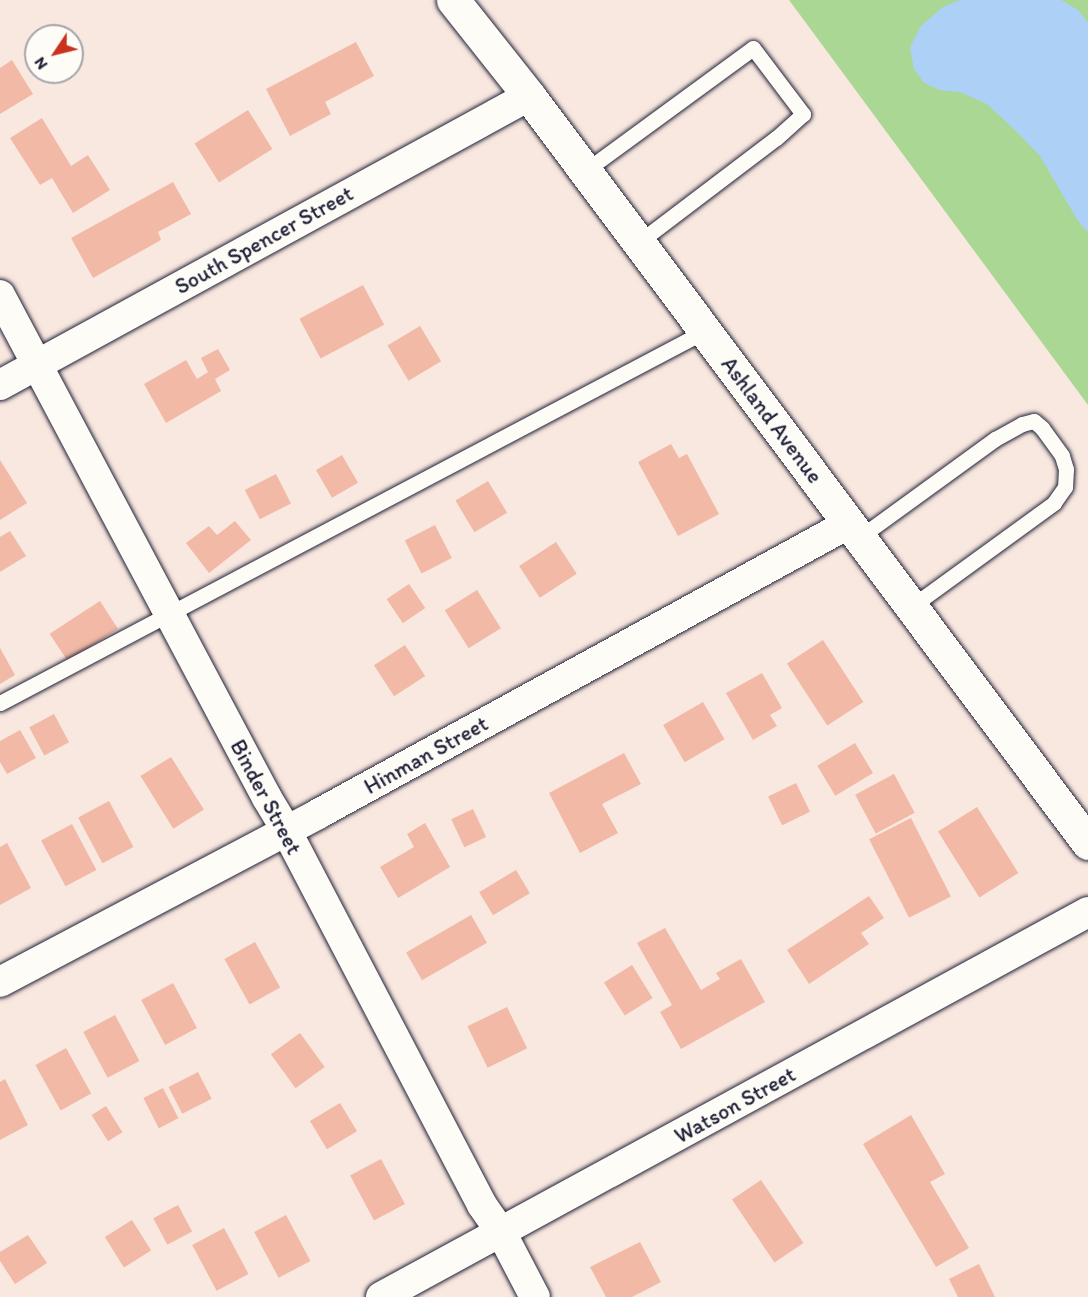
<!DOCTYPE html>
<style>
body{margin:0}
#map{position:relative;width:1088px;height:1297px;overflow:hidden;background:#f9e8df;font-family:Itim,sans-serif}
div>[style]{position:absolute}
.green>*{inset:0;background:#abd795}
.water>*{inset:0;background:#add1f6}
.building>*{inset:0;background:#f1b9a6;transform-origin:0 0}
.roads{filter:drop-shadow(0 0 2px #22223b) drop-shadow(0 0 2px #22223b)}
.service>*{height:15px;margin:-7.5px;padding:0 7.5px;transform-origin:7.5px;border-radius:7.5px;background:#fdfcf7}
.minor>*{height:30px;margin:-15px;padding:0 15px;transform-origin:15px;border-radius:15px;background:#fdfcf7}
.tertiary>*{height:33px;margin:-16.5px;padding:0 16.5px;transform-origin:16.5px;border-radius:16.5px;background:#fdfcf7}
span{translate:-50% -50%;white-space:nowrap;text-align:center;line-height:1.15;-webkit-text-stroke:5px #fdfcf7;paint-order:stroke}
.street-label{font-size:22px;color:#22223b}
.north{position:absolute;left:24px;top:24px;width:60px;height:60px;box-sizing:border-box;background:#fdfcf7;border:2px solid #a5a5ac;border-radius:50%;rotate:235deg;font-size:16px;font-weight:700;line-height:24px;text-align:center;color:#22223b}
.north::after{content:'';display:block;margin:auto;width:21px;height:27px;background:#c8321e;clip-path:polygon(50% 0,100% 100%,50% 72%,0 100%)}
</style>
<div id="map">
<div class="green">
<i style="clip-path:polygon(789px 0,1088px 0,1088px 405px)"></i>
</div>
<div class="water">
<i style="clip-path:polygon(960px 0,1061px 0,1078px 10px,1088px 23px,1088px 232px,1078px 221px,1040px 156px,1016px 131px,987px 104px,960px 92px,940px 90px,924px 83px,914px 69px,910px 47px,921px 26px,943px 7px)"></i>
</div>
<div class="building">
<i style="clip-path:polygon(356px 42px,374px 76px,325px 102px,331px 114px,290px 136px,266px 89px)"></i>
<i style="clip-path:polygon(12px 60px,33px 94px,0 114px,0 68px)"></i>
<i style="left:248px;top:110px;width:46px;height:63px;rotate:58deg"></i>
<i style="clip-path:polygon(42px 118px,71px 166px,88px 155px,110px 190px,73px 213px,52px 178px,40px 185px,10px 138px)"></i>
<i style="clip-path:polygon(173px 182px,191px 214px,158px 232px,161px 240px,93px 278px,71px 238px)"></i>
<i style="left:363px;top:285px;width:45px;height:72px;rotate:62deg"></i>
<i style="left:420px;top:326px;width:41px;height:38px;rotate:59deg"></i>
<i style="clip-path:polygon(218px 349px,230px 370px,215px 379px,221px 391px,166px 423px,144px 384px,186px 360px,197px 379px,208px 372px,201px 358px)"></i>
<i style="clip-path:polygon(671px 444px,679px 458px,687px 454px,719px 514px,678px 536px,638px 462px)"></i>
<i style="left:342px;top:455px;width:32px;height:30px;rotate:60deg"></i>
<i style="clip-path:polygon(0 460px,27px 503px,0 520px)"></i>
<i style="left:276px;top:474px;width:33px;height:35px;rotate:63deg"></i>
<i style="left:488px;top:481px;width:37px;height:38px;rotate:59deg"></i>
<i style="clip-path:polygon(235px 521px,251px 540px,209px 573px,186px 543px,209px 526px,217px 535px)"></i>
<i style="left:435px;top:525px;width:37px;height:34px;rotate:63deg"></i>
<i style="clip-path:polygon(10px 531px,26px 556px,0 572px,0 537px)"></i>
<i style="left:556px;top:542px;width:38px;height:44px;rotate:57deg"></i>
<i style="left:409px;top:584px;width:29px;height:27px;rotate:56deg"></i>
<i style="left:477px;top:590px;width:45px;height:38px;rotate:58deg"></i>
<i style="left:100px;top:601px;width:33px;height:60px;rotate:57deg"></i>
<i style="left:823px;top:640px;width:74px;height:43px;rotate:57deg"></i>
<i style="left:405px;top:645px;width:37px;height:37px;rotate:57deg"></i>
<i style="clip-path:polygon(0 648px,15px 675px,0 684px)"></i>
<i style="clip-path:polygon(762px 673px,782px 708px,770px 715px,777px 726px,753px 740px,726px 693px)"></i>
<i style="left:703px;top:702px;width:43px;height:46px;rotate:60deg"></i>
<i style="left:54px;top:714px;width:32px;height:28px;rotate:62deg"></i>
<i style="clip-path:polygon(20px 730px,36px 758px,7px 774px,0 762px,0 741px)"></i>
<i style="left:855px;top:743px;width:35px;height:44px;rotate:59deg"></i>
<i style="clip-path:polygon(624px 753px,641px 784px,602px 804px,618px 833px,580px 853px,549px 793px)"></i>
<i style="left:171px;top:757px;width:62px;height:36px;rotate:58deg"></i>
<i style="left:894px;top:774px;width:44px;height:44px;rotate:62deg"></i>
<i style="left:796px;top:783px;width:32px;height:31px;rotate:64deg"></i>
<i style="left:109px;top:801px;width:52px;height:35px;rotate:62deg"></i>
<i style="left:977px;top:807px;width:78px;height:46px;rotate:58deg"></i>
<i style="left:473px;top:809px;width:31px;height:24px;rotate:65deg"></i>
<i style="left:911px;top:818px;width:88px;height:47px;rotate:63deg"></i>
<i style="clip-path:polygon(425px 823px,450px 867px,398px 898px,380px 867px,414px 847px,407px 834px)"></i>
<i style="left:72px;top:824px;width:52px;height:35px;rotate:62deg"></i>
<i style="clip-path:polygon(7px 843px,31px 888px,0 905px,0 847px)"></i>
<i style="left:516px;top:870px;width:27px;height:43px;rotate:59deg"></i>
<i style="clip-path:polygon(869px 896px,884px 918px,861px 933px,869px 944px,809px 984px,787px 950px)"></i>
<i style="left:471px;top:915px;width:32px;height:75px;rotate:60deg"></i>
<i style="clip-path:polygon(665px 928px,701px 990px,720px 979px,716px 973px,741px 959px,765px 1002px,681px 1049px,660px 1012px,672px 1005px,637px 943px)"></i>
<i style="left:255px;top:942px;width:52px;height:35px;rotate:61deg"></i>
<i style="left:632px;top:965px;width:39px;height:33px;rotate:58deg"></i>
<i style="left:173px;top:983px;width:51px;height:36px;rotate:62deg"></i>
<i style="left:507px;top:1007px;width:46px;height:44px;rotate:64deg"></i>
<i style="left:115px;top:1015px;width:52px;height:36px;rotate:62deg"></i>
<i style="left:300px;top:1033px;width:42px;height:36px;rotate:54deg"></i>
<i style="left:66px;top:1048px;width:52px;height:35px;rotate:61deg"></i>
<i style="left:198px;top:1072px;width:30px;height:33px;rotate:63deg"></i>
<i style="clip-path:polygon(5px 1079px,28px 1125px,0 1140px,0 1082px)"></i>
<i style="left:163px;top:1088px;width:34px;height:22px;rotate:63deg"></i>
<i style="left:340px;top:1103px;width:33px;height:35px;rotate:59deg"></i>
<i style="left:106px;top:1106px;width:31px;height:17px;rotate:58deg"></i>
<i style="clip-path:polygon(911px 1115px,945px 1174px,930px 1182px,969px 1248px,936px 1267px,863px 1144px)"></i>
<i style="left:381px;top:1159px;width:51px;height:35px;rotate:62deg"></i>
<i style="left:761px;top:1180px;width:76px;height:35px;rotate:56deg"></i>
<i style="left:178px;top:1205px;width:30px;height:28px;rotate:62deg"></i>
<i style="left:286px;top:1215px;width:52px;height:36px;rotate:62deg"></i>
<i style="left:132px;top:1220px;width:36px;height:32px;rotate:58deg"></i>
<i style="left:224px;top:1228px;width:52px;height:36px;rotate:62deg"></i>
<i style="clip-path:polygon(28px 1235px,47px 1263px,15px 1284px,0 1261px,0 1252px)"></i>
<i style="clip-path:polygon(640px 1242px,661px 1282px,632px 1297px,606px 1297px,590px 1267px)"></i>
<i style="clip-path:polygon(979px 1264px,995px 1297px,958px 1297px,949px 1279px)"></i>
</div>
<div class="roads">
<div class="service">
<i style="left:585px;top:171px;width:208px;rotate:-36.2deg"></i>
<i style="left:753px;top:48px;width:83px;rotate:52.9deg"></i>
<i style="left:803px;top:114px;width:36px;rotate:138deg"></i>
<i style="left:776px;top:138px;width:172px;rotate:142.8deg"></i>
<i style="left:860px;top:537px;width:167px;rotate:-36deg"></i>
<i style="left:995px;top:439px;width:31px;rotate:-29deg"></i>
<i style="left:1022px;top:424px;width:12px;rotate:-14deg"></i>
<i style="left:1034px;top:421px;width:11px;rotate:41deg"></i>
<i style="left:1042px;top:428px;width:34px;rotate:54deg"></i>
<i style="left:1062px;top:456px;width:14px;rotate:73deg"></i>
<i style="left:1066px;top:469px;width:18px;rotate:93deg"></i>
<i style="left:1065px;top:487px;width:19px;rotate:125deg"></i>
<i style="left:1054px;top:503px;width:175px;rotate:144deg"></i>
<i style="left:0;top:703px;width:797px;rotate:-27.82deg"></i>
</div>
<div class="minor">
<i style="left:0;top:295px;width:569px;rotate:62.04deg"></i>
<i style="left:267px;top:798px;width:37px;rotate:59deg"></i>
<i style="left:286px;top:830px;width:423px;rotate:62.4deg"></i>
<i style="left:482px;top:1205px;width:33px;rotate:55deg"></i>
<i style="left:501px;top:1232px;width:73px;rotate:62.4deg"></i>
<i style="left:0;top:385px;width:603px;rotate:-28.65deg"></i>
<i style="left:0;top:982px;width:360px;rotate:-27.8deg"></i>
<i style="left:318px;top:814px;width:606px;rotate:-28.68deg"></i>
<i style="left:381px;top:1297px;width:805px;rotate:-28.57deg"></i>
</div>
<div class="tertiary">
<i style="left:453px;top:0;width:122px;rotate:51.6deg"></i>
<i style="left:529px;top:96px;width:933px;rotate:53.19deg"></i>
</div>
</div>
<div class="street-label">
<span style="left:264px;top:240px;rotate:-29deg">South Spencer Street</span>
<span style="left:772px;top:420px;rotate:53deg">Ashland Avenue</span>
<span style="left:426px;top:755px;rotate:-29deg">Hinman Street</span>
<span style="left:266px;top:797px;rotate:62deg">Binder Street</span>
<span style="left:735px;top:1105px;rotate:-29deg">Watson Street</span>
</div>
<div class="north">N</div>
</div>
